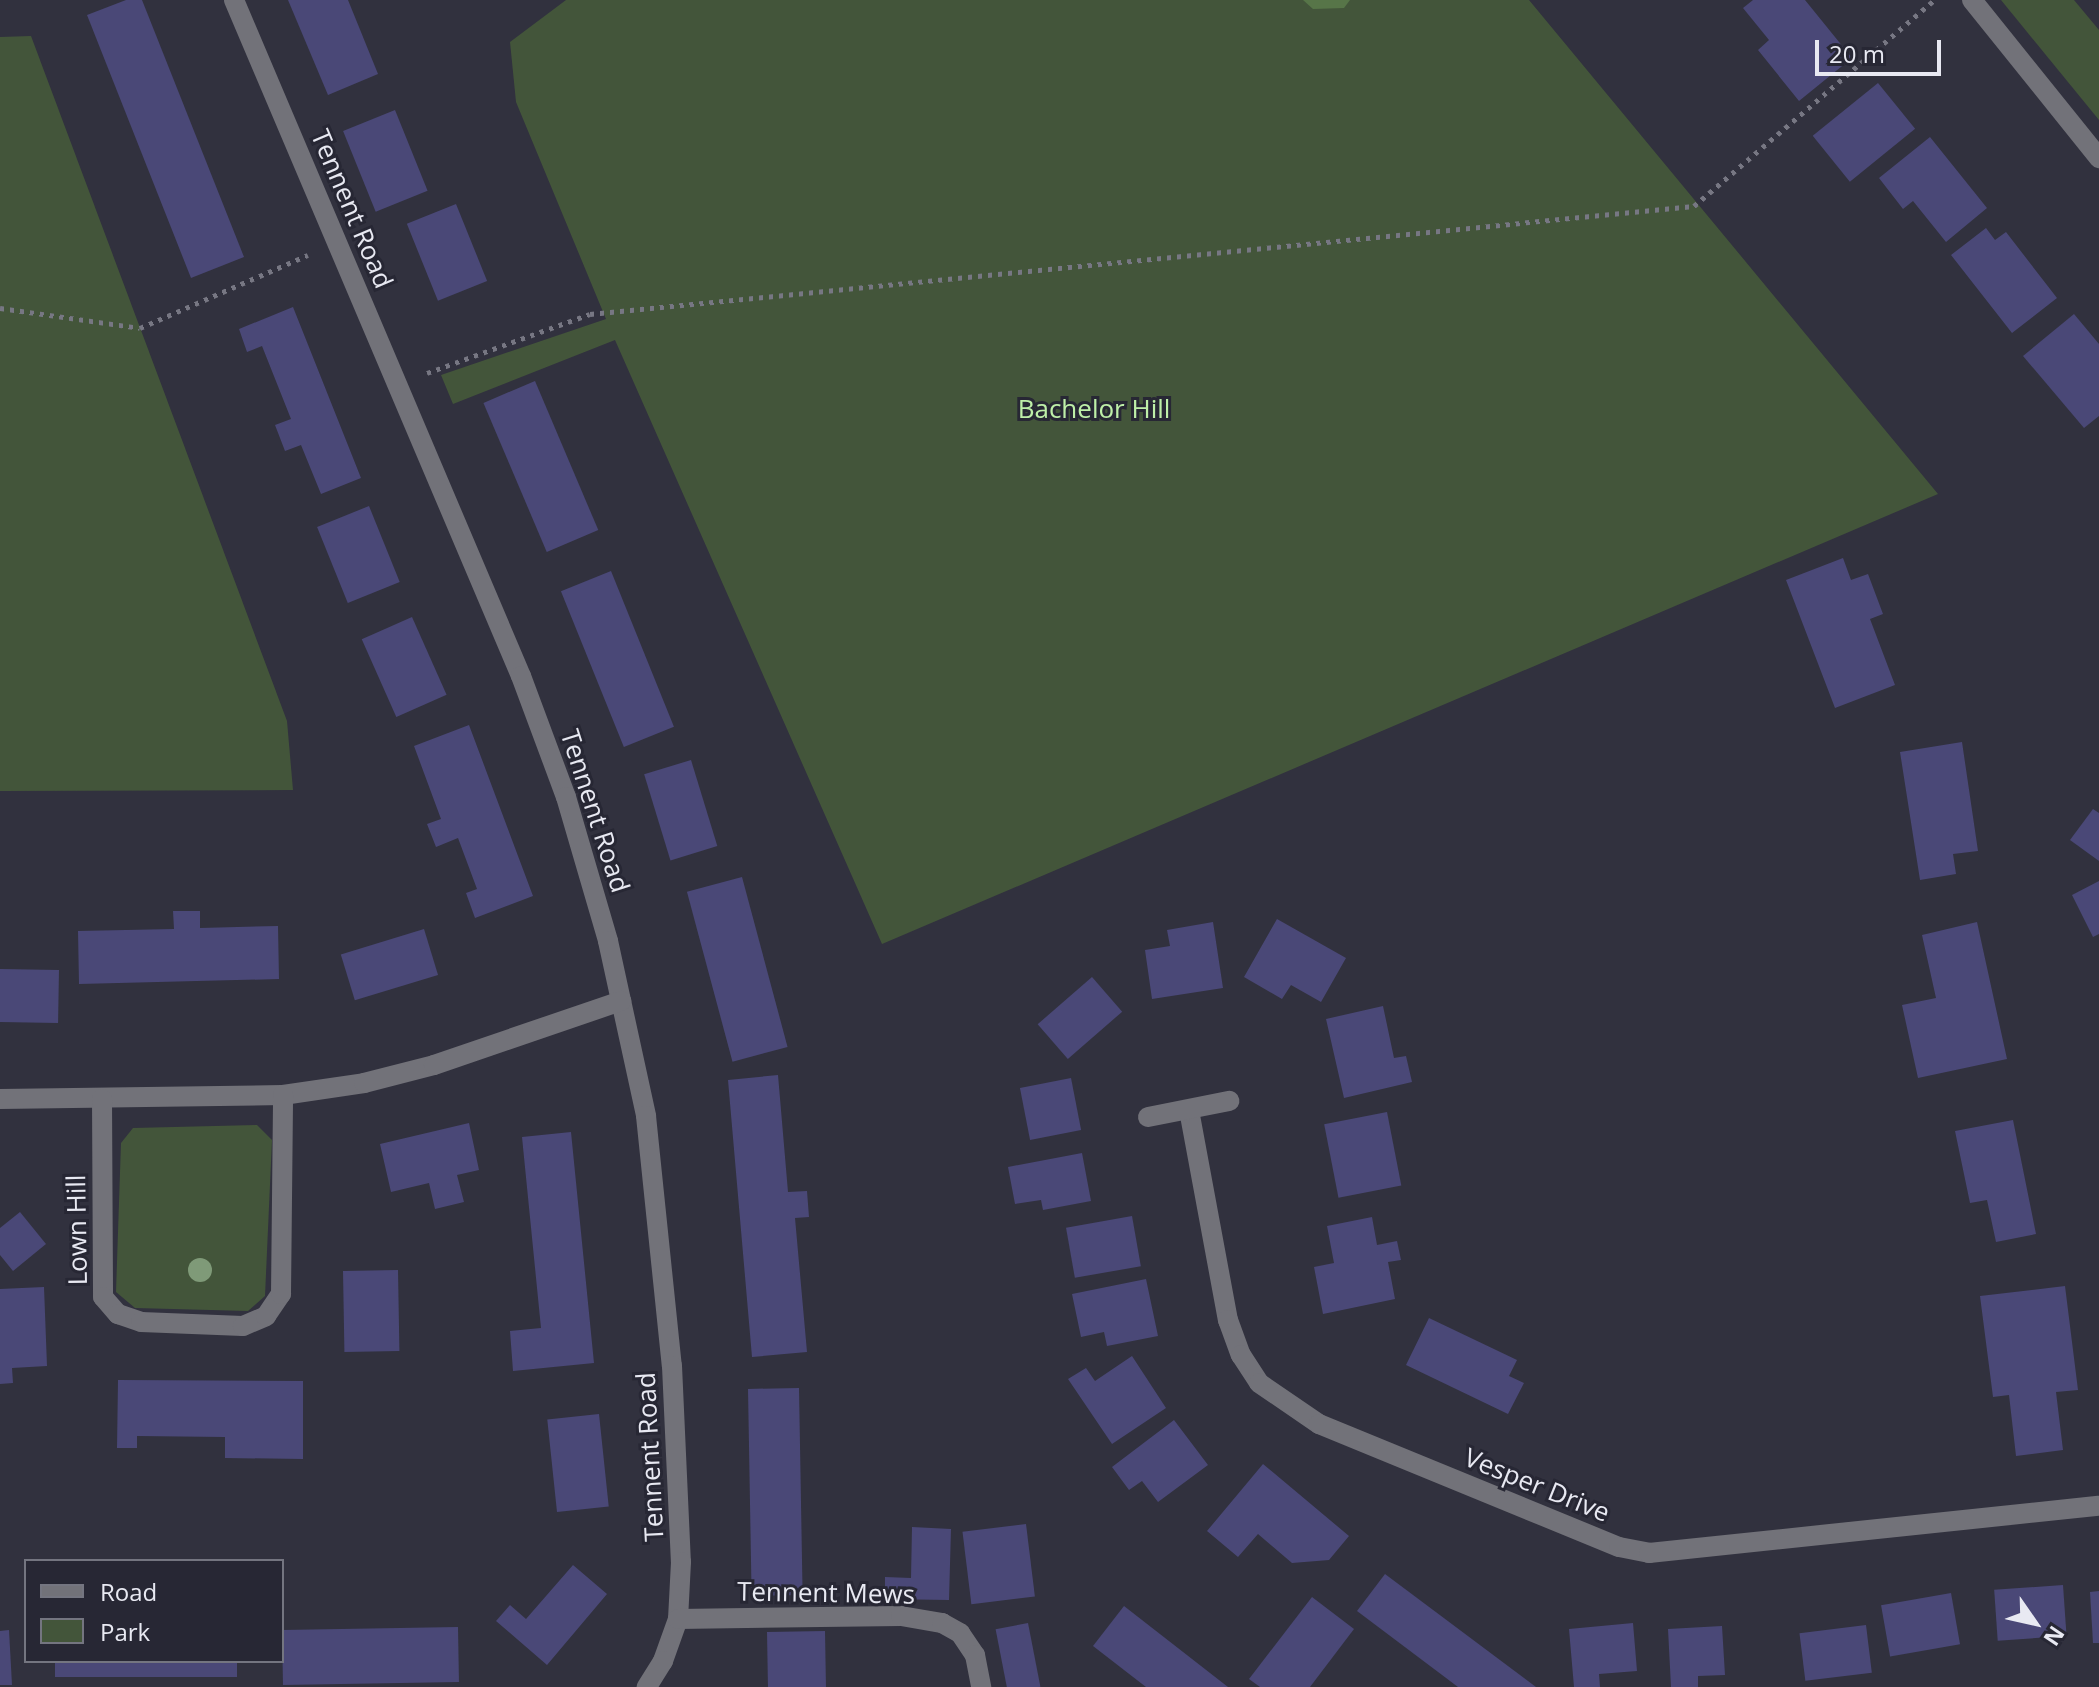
<!DOCTYPE html>
<style>
body{margin:0}
#map{position:relative;width:2099px;height:1687px;overflow:hidden;background:#31313e;font-family:"Open Sans",sans-serif}
div>[style]{position:absolute}
.green>*{inset:0;background:#43553a}
.forest>*{inset:0;background:#577548}
.building>*{inset:0;background:#4a4877;transform-origin:0 0}
.path>*{height:5px;margin-top:-2.5px;transform-origin:0;background:repeating-linear-gradient(90deg,#777783 0 4px,transparent 0 10px)}
.minor>*{height:20px;margin:-10px;padding:0 10px;transform-origin:10px;border-radius:10px;background:#727279}
.trees>*{width:24px;height:24px;margin:-12px;border-radius:50%;background:#7f9a78}
span{translate:-50% -50%;white-space:nowrap;text-align:center;line-height:1.15;-webkit-text-stroke:6px #272734;paint-order:stroke}
.street-label{font-size:26px;color:#e8e9f2}
.park-label{font-size:26px;color:#beefa8}
.legend{position:absolute;left:24px;top:1559px;width:260px;height:104px;box-sizing:border-box;background:#272734;border:2px solid #747580;margin:0;padding:10px 14px;list-style:none;font-size:24px;color:#e8e9f2}
.legend li{display:flex;align-items:center;gap:16px;height:40px}
.legend b{width:40px;border:2px solid #747580}
.north{position:absolute;left:1995px;top:1583px;width:80px;height:80px;-webkit-text-stroke:6px #272734;paint-order:stroke;rotate:124deg;font-size:22px;font-weight:700;line-height:32px;text-align:center;color:#e8e9f2}
.north::after{content:'';display:block;margin:auto;width:28px;height:36px;background:#e8e9f2;clip-path:polygon(50% 0,100% 100%,50% 72%,0 100%)}
.scale{position:absolute;left:1815px;top:40px;width:126px;height:36px;box-sizing:border-box;border:4px solid #e8e9f2;border-top:0;padding-left:10px;font-size:24px;line-height:28px;white-space:nowrap;color:#e8e9f2;-webkit-text-stroke:6px #272734;paint-order:stroke}
</style>
<div id="map">
<div class="green">
<i style="clip-path:polygon(566px 0,1529px 0,1938px 494px,882px 944px,615px 340px,453px 404px,441px 375px,606px 319px,516px 102px,510px 42px)"></i>
<i style="clip-path:polygon(2001px 0,2074px 0,2099px 30px,2099px 120px)"></i>
<i style="clip-path:polygon(31px 36px,287px 721px,293px 790px,0 791px,0 37px)"></i>
<i style="clip-path:polygon(257px 1125px,272px 1140px,265px 1296px,248px 1311px,135px 1308px,116px 1292px,121px 1143px,133px 1128px)"></i>
</div>
<div class="forest">
<i style="clip-path:polygon(1303px 0,1350px 0,1344px 8px,1313px 9px)"></i>
</div>
<div class="building">
<i style="clip-path:polygon(126px 0,142px 0,244px 257px,191px 278px,87px 15px)"></i>
<i style="clip-path:polygon(288px 0,348px 0,378px 74px,328px 95px)"></i>
<i style="clip-path:polygon(1753px 0,1805px 0,1852px 58px,1799px 101px,1758px 50px,1769px 40px,1743px 8px)"></i>
<i style="left:1878px;top:83px;width:59px;height:84px;rotate:51deg"></i>
<i style="left:395px;top:110px;width:87px;height:56px;rotate:68deg"></i>
<i style="clip-path:polygon(1930px 137px,1987px 208px,1946px 242px,1913px 201px,1903px 209px,1879px 178px)"></i>
<i style="left:456px;top:204px;width:83px;height:53px;rotate:68deg"></i>
<i style="clip-path:polygon(1986px 228px,1995px 240px,2006px 232px,2057px 298px,2012px 333px,1951px 255px)"></i>
<i style="clip-path:polygon(293px 307px,361px 478px,321px 494px,301px 445px,285px 451px,275px 425px,291px 419px,262px 346px,247px 352px,239px 329px)"></i>
<i style="clip-path:polygon(2074px 314px,2099px 344px,2099px 416px,2084px 428px,2023px 356px)"></i>
<i style="left:535px;top:381px;width:162px;height:56px;rotate:67deg"></i>
<i style="left:369px;top:506px;width:82px;height:56px;rotate:68deg"></i>
<i style="clip-path:polygon(1843px 558px,1851px 580px,1868px 574px,1883px 614px,1870px 619px,1895px 685px,1835px 708px,1786px 580px)"></i>
<i style="left:611px;top:571px;width:168px;height:54px;rotate:68deg"></i>
<i style="left:412px;top:617px;width:85px;height:55px;rotate:66deg"></i>
<i style="clip-path:polygon(469px 725px,533px 896px,475px 918px,466px 893px,477px 889px,458px 838px,436px 847px,427px 824px,441px 819px,414px 746px)"></i>
<i style="clip-path:polygon(1962px 742px,1978px 851px,1953px 854px,1956px 874px,1920px 880px,1900px 752px)"></i>
<i style="left:691px;top:760px;width:90px;height:49px;rotate:73deg"></i>
<i style="clip-path:polygon(2093px 809px,2099px 813px,2099px 861px,2070px 840px)"></i>
<i style="left:742px;top:877px;width:176px;height:57px;rotate:75deg"></i>
<i style="clip-path:polygon(2099px 881px,2099px 934px,2093px 937px,2072px 895px)"></i>
<i style="clip-path:polygon(173px 911px,200px 911px,200px 928px,278px 926px,279px 979px,79px 984px,78px 931px,174px 929px)"></i>
<i style="clip-path:polygon(1277px 919px,1346px 958px,1321px 1002px,1291px 985px,1282px 999px,1244px 977px)"></i>
<i style="clip-path:polygon(1213px 922px,1223px 988px,1152px 999px,1145px 950px,1170px 946px,1167px 930px)"></i>
<i style="clip-path:polygon(1977px 922px,2007px 1059px,1918px 1078px,1902px 1005px,1936px 998px,1922px 935px)"></i>
<i style="left:424px;top:929px;width:48px;height:87px;rotate:73deg"></i>
<i style="left:0;top:969px;width:59px;height:53px;rotate:1deg"></i>
<i style="left:1092px;top:977px;width:46px;height:72px;rotate:49deg"></i>
<i style="clip-path:polygon(1383px 1006px,1394px 1058px,1406px 1056px,1412px 1082px,1344px 1098px,1326px 1019px)"></i>
<i style="clip-path:polygon(778px 1075px,788px 1192px,807px 1191px,809px 1217px,795px 1218px,807px 1352px,752px 1357px,728px 1080px)"></i>
<i style="left:1071px;top:1078px;width:53px;height:52px;rotate:79deg"></i>
<i style="left:1387px;top:1112px;width:75px;height:64px;rotate:79deg"></i>
<i style="clip-path:polygon(2013px 1120px,2036px 1234px,1996px 1242px,1987px 1200px,1970px 1203px,1955px 1131px)"></i>
<i style="clip-path:polygon(469px 1123px,479px 1170px,457px 1175px,464px 1202px,435px 1209px,429px 1183px,391px 1192px,380px 1144px)"></i>
<i style="clip-path:polygon(571px 1132px,594px 1363px,513px 1371px,510px 1331px,541px 1328px,522px 1137px)"></i>
<i style="clip-path:polygon(1082px 1153px,1091px 1201px,1043px 1210px,1041px 1200px,1015px 1204px,1008px 1167px)"></i>
<i style="clip-path:polygon(20px 1212px,46px 1244px,13px 1271px,0 1255px,0 1228px)"></i>
<i style="left:1132px;top:1216px;width:51px;height:67px;rotate:80deg"></i>
<i style="clip-path:polygon(1372px 1217px,1377px 1245px,1397px 1241px,1401px 1260px,1388px 1262px,1395px 1299px,1323px 1314px,1314px 1267px,1334px 1263px,1327px 1226px)"></i>
<i style="left:398px;top:1270px;width:81px;height:55px;rotate:89deg"></i>
<i style="clip-path:polygon(1146px 1279px,1158px 1336px,1107px 1346px,1104px 1332px,1081px 1337px,1072px 1294px)"></i>
<i style="clip-path:polygon(2065px 1286px,2078px 1390px,2056px 1392px,2063px 1450px,2016px 1456px,2009px 1395px,1993px 1397px,1980px 1296px)"></i>
<i style="clip-path:polygon(44px 1287px,47px 1366px,12px 1368px,13px 1383px,0 1384px,0 1289px)"></i>
<i style="clip-path:polygon(1429px 1318px,1517px 1360px,1509px 1376px,1524px 1383px,1508px 1414px,1406px 1365px)"></i>
<i style="clip-path:polygon(1132px 1356px,1166px 1408px,1112px 1444px,1068px 1379px,1086px 1368px,1095px 1381px)"></i>
<i style="clip-path:polygon(118px 1380px,303px 1381px,303px 1459px,225px 1458px,225px 1437px,137px 1436px,137px 1448px,117px 1448px)"></i>
<i style="left:799px;top:1388px;width:207px;height:51px;rotate:89deg"></i>
<i style="left:599px;top:1414px;width:93px;height:52px;rotate:84deg"></i>
<i style="clip-path:polygon(1174px 1420px,1208px 1465px,1158px 1502px,1142px 1481px,1129px 1490px,1112px 1467px)"></i>
<i style="clip-path:polygon(1263px 1464px,1349px 1536px,1329px 1560px,1292px 1563px,1258px 1534px,1238px 1557px,1207px 1531px)"></i>
<i style="left:1026px;top:1524px;width:73px;height:64px;rotate:83deg"></i>
<i style="clip-path:polygon(912px 1527px,951px 1529px,949px 1600px,885px 1599px,885px 1577px,911px 1578px)"></i>
<i style="clip-path:polygon(573px 1565px,607px 1594px,547px 1665px,496px 1621px,510px 1605px,526px 1619px)"></i>
<i style="clip-path:polygon(1385px 1574px,1536px 1687px,1458px 1687px,1357px 1611px)"></i>
<i style="left:2063px;top:1585px;width:51px;height:69px;rotate:86deg"></i>
<i style="clip-path:polygon(2099px 1591px,2099px 1643px,2093px 1643px,2090px 1592px)"></i>
<i style="left:1951px;top:1593px;width:52px;height:71px;rotate:80deg"></i>
<i style="clip-path:polygon(1312px 1597px,1354px 1629px,1310px 1687px,1260px 1687px,1249px 1679px)"></i>
<i style="clip-path:polygon(1124px 1606px,1228px 1687px,1146px 1687px,1093px 1646px)"></i>
<i style="left:1028px;top:1623px;width:65px;height:33px;rotate:79deg"></i>
<i style="clip-path:polygon(1633px 1623px,1637px 1671px,1599px 1674px,1600px 1687px,1574px 1687px,1569px 1629px)"></i>
<i style="left:1866px;top:1625px;width:48px;height:67px;rotate:83deg"></i>
<i style="clip-path:polygon(1722px 1626px,1725px 1675px,1698px 1676px,1698px 1687px,1671px 1687px,1668px 1629px)"></i>
<i style="left:458px;top:1627px;width:55px;height:176px;rotate:89deg"></i>
<i style="clip-path:polygon(9px 1630px,12px 1685px,0 1685px,0 1631px)"></i>
<i style="left:825px;top:1631px;width:56px;height:58px;rotate:89deg"></i>
<i style="left:55px;top:1661px;width:182px;height:16px"></i>
</div>
<div class="path">
<i style="left:0;top:308px;width:141px;rotate:8.1deg"></i>
<i style="left:140px;top:328px;width:183px;rotate:-23.5deg"></i>
<i style="left:427px;top:373px;width:173px;rotate:-19.9deg"></i>
<i style="left:590px;top:314px;width:1109px;rotate:-5.59deg"></i>
<i style="left:1694px;top:206px;width:316px;rotate:-40.6deg"></i>
</div>
<div class="minor">
<i style="left:234px;top:0;width:734px;rotate:67deg"></i>
<i style="left:521px;top:676px;width:129px;rotate:69.6deg"></i>
<i style="left:566px;top:797px;width:150px;rotate:73.7deg"></i>
<i style="left:608px;top:941px;width:179px;rotate:77.7deg"></i>
<i style="left:646px;top:1116px;width:251px;rotate:84.1deg"></i>
<i style="left:672px;top:1366px;width:196px;rotate:87.4deg"></i>
<i style="left:681px;top:1562px;width:57px;rotate:93deg"></i>
<i style="left:678px;top:1619px;width:45px;rotate:109.7deg"></i>
<i style="left:663px;top:1661px;width:31px;rotate:122deg"></i>
<i style="left:1972px;top:0;width:203px;rotate:51.2deg"></i>
<i style="left:0;top:1099px;width:283px;rotate:-0.8deg"></i>
<i style="left:283px;top:1095px;width:82px;rotate:-8.4deg"></i>
<i style="left:364px;top:1083px;width:72px;rotate:-14.4deg"></i>
<i style="left:434px;top:1065px;width:198px;rotate:-18.9deg"></i>
<i style="left:102px;top:1099px;width:198px;rotate:89.7deg"></i>
<i style="left:103px;top:1297px;width:23px;rotate:49deg"></i>
<i style="left:118px;top:1314px;width:24px;rotate:19deg"></i>
<i style="left:141px;top:1322px;width:102px;rotate:2.2deg"></i>
<i style="left:243px;top:1326px;width:25px;rotate:-23deg"></i>
<i style="left:266px;top:1316px;width:27px;rotate:-56deg"></i>
<i style="left:281px;top:1294px;width:199px;rotate:-89.4deg"></i>
<i style="left:1189px;top:1110px;width:214px;rotate:79.5deg"></i>
<i style="left:1228px;top:1320px;width:37px;rotate:70deg"></i>
<i style="left:1241px;top:1355px;width:33px;rotate:57deg"></i>
<i style="left:1259px;top:1383px;width:73px;rotate:34.3deg"></i>
<i style="left:1319px;top:1424px;width:324px;rotate:22.3deg"></i>
<i style="left:1619px;top:1547px;width:31px;rotate:11deg"></i>
<i style="left:1649px;top:1553px;width:452px;rotate:-6deg"></i>
<i style="left:1148px;top:1117px;width:83px;rotate:-11.2deg"></i>
<i style="left:678px;top:1619px;width:223px;rotate:-0.8deg"></i>
<i style="left:901px;top:1616px;width:42px;rotate:9.7deg"></i>
<i style="left:942px;top:1623px;width:21px;rotate:29deg"></i>
<i style="left:960px;top:1633px;width:27px;rotate:56deg"></i>
<i style="left:975px;top:1655px;width:33px;rotate:79deg"></i>
</div>
<div class="trees">
<i style="left:200px;top:1270px"></i>
</div>
<div class="street-label">
<span style="left:352px;top:209px;rotate:67deg">Tennent Road</span>
<span style="left:595px;top:811px;rotate:72deg">Tennent Road</span>
<span style="left:77px;top:1230px;rotate:-91deg">Lown Hill</span>
<span style="left:650px;top:1457px;rotate:-93deg">Tennent Road</span>
<span style="left:1537px;top:1485px;rotate:22deg">Vesper Drive</span>
<span style="left:826px;top:1593px;rotate:1deg">Tennent Mews</span>
</div>
<div class="park-label">
<span style="left:1094px;top:409px">Bachelor Hill</span>
</div>
<ul class="legend">
<li><b style="height:10px;background:#727279"></b>Road</li>
<li><b style="height:22px;background:#43553a"></b>Park</li>
</ul>
<div class="north">N</div>
<div class="scale">20 m</div>
</div>
